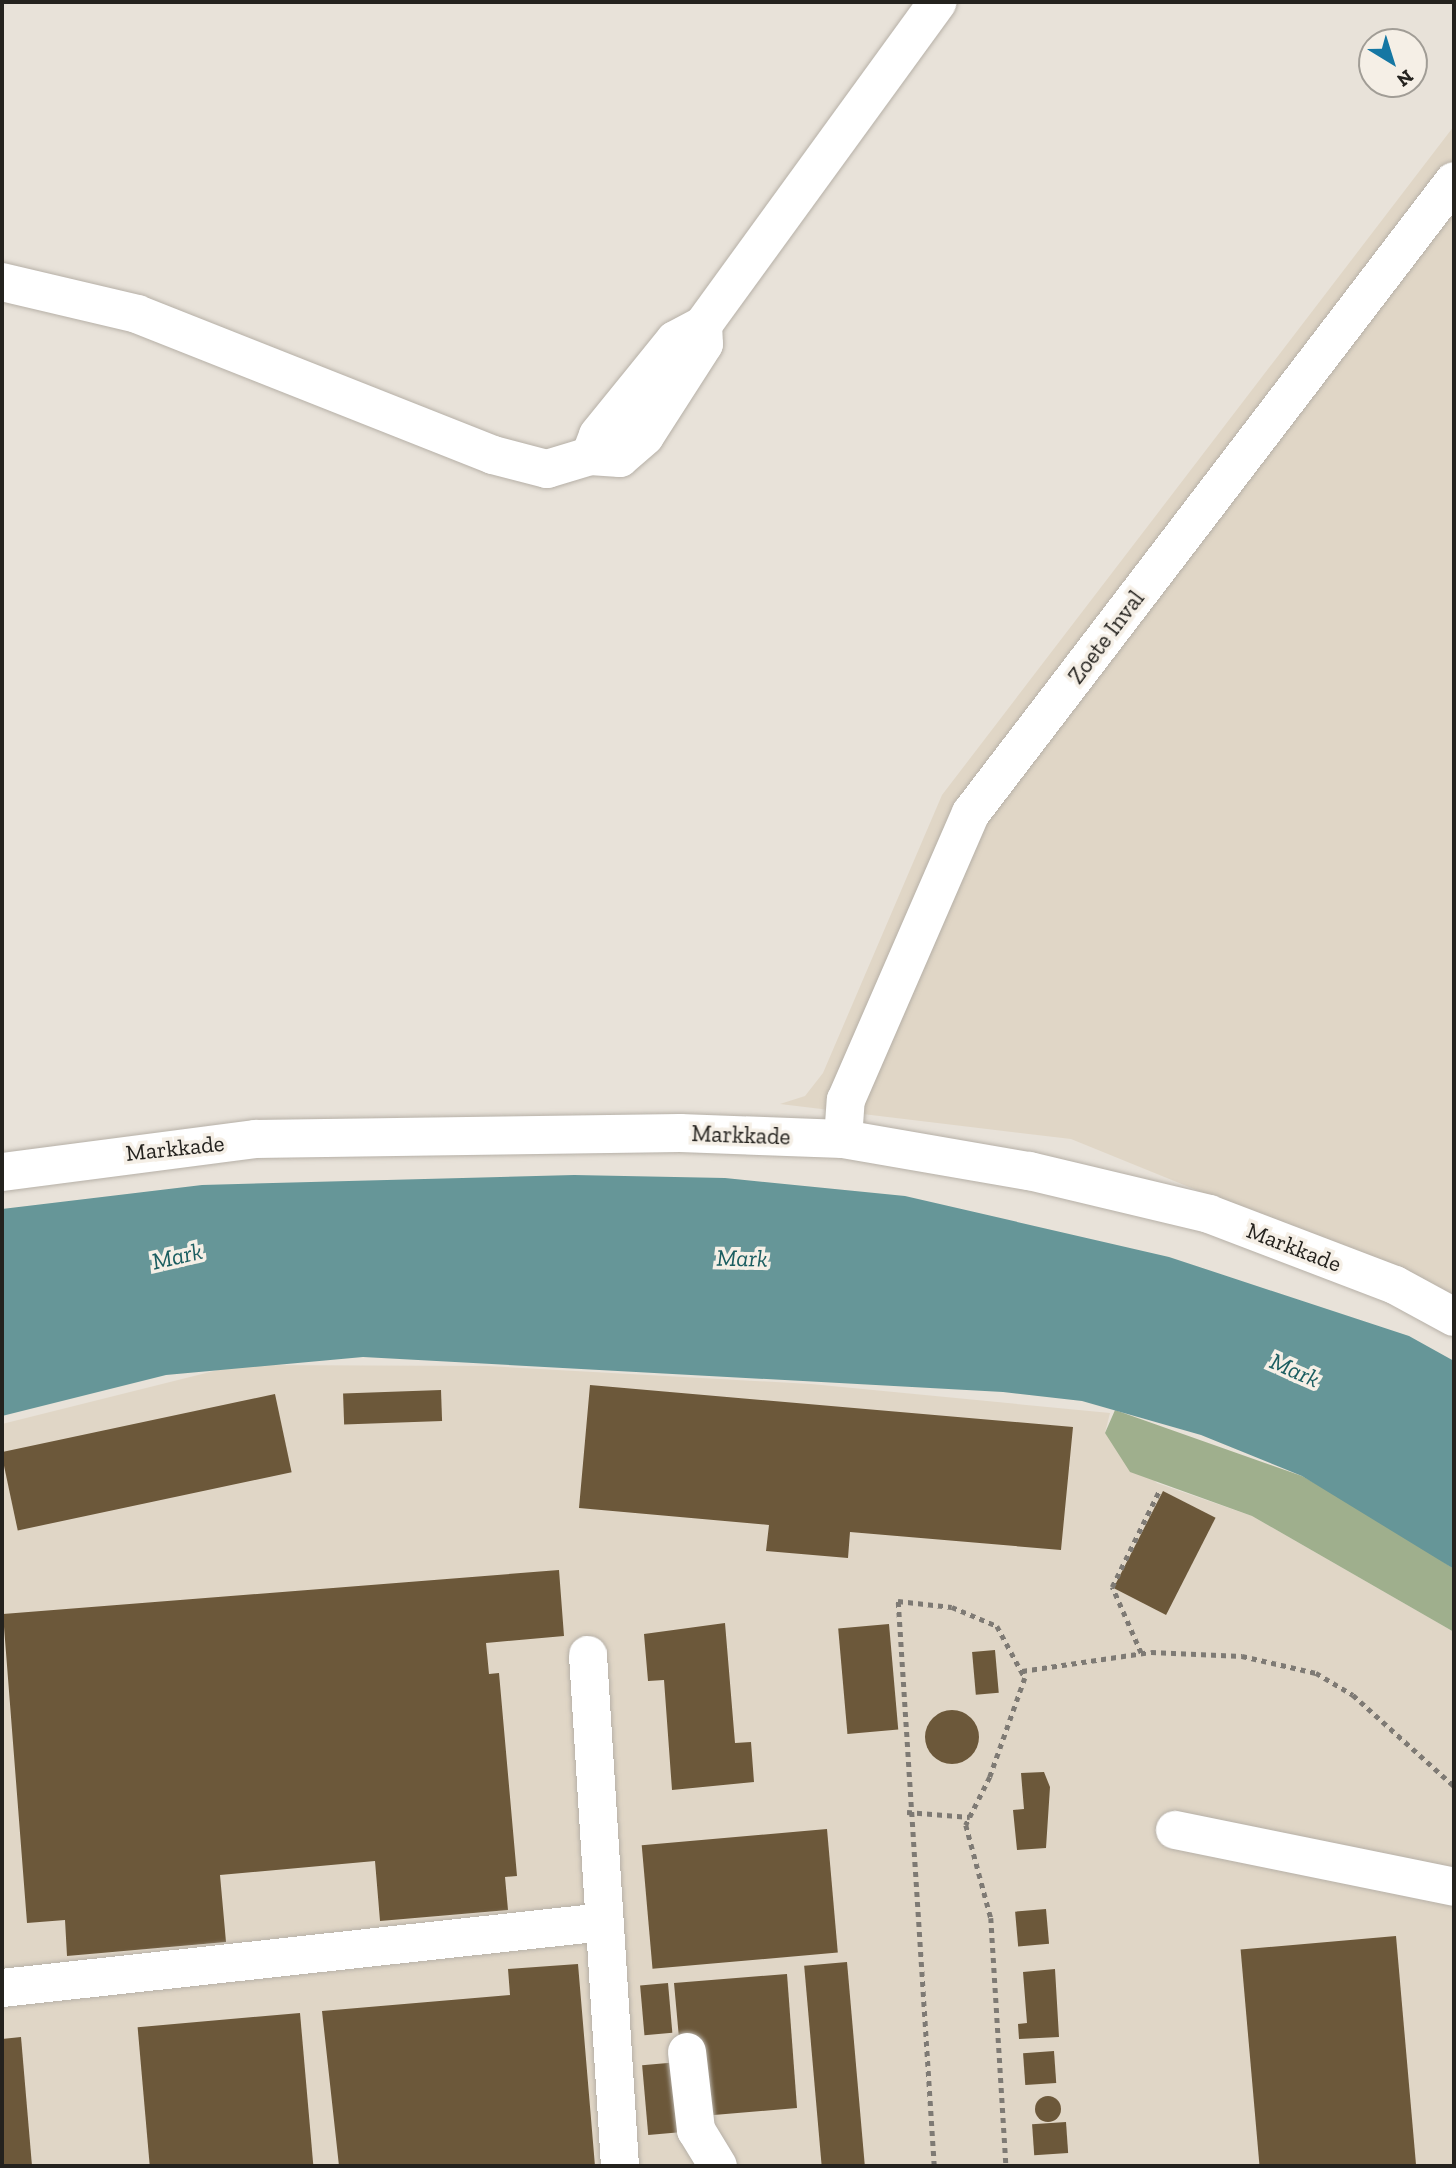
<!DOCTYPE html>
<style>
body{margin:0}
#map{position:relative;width:1456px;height:2168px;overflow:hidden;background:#e8e2d9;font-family:"Zilla Slab",serif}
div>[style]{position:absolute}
.built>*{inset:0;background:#e0d6c6}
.forest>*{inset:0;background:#9faf8d}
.water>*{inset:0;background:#669698}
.building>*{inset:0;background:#6c583a;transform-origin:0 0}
.round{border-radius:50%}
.path>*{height:4.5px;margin-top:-2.25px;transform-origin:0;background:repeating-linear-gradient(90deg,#7e7a74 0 5px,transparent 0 10px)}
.roads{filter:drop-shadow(0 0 2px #b6b0a7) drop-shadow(0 0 2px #b6b0a7)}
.minor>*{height:38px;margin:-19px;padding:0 19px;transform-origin:19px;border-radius:19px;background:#fff}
span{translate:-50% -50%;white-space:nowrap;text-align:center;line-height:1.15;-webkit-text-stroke:7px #f5efe6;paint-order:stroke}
.street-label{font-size:23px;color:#24221e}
.water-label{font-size:24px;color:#1a5d60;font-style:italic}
.frame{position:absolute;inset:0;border:4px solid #24221e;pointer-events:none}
.north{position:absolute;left:1358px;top:28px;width:70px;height:70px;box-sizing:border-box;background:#f5efe6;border:2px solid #a19d96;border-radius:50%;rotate:142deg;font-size:19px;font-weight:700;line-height:28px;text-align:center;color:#24221e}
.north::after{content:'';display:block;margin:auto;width:24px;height:32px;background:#1577a3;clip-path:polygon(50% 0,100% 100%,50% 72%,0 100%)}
</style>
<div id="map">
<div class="built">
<i style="clip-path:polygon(1454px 126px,1454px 1295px,1071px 1139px,780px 1104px,805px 1096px,823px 1073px,942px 795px)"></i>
<i style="clip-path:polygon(238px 1365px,487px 1366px,811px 1384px,1110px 1413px,1105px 1433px,1157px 1483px,1252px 1516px,1454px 1632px,1454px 2166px,2px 2166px,2px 1424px)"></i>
</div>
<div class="forest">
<i style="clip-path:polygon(1115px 1410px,1302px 1476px,1378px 1518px,1454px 1569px,1454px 1632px,1252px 1516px,1130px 1472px,1105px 1433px)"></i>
</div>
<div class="water">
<i style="clip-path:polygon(574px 1175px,725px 1178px,905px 1196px,1169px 1257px,1409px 1336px,1454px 1361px,1454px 1569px,1302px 1476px,1201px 1435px,1082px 1401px,1003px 1392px,363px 1357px,166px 1375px,2px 1416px,2px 1209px,202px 1185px)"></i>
</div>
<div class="building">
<i style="clip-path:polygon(590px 1385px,1073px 1427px,1061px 1550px,850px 1532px,848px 1558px,766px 1551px,769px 1525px,579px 1508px)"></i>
<i style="left:441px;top:1390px;width:31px;height:98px;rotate:88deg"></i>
<i style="left:275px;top:1394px;width:80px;height:280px;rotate:78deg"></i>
<i style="left:1163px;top:1491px;width:59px;height:109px;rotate:27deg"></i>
<i style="clip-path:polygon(559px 1570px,564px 1636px,486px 1643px,489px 1674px,499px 1673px,517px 1876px,505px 1877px,508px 1910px,380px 1921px,375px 1861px,220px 1875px,226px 1942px,67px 1956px,65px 1920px,27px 1923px,3px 1614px)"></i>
<i style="clip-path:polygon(725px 1623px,735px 1743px,751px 1742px,754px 1782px,672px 1790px,664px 1680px,648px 1681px,644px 1634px)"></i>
<i style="left:889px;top:1624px;width:106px;height:51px;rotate:85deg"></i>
<i style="left:995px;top:1650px;width:43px;height:23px;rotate:85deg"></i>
<i class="round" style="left:925px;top:1710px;width:54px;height:54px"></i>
<i style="clip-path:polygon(1044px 1772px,1050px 1787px,1046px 1848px,1017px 1850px,1013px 1810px,1024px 1809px,1021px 1773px)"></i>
<i style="left:827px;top:1829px;width:124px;height:186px;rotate:85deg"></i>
<i style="left:1046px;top:1909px;width:35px;height:31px;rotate:85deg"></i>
<i style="left:1396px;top:1936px;width:231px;height:156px;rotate:85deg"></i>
<i style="left:847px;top:1962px;width:205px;height:43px;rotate:85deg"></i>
<i style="clip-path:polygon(578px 1964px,595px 2166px,339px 2166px,322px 2011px,510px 1995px,508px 1969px)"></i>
<i style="clip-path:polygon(1055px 1969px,1059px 2037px,1019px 2039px,1018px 2024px,1027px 2023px,1023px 1972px)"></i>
<i style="clip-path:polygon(787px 1974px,797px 2108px,702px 2116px,679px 2038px,674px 1983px)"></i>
<i style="left:668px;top:1983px;width:50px;height:28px;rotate:85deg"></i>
<i style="left:300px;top:2013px;width:154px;height:163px;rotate:85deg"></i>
<i style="clip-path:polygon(21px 2037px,32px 2166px,2px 2166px,2px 2039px)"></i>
<i style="left:1054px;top:2051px;width:32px;height:31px;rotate:86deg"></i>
<i style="left:679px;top:2062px;width:70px;height:37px;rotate:85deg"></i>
<i class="round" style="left:1035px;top:2096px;width:26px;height:26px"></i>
<i style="left:1066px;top:2122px;width:31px;height:34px;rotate:86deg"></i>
</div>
<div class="path">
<i style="left:1141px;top:1653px;width:72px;rotate:-113.7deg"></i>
<i style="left:1112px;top:1587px;width:107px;rotate:-63.9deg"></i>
<i style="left:1022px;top:1671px;width:130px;rotate:-8.4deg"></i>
<i style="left:1151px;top:1652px;width:91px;rotate:2.5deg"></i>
<i style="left:1242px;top:1656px;width:76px;rotate:12.9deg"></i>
<i style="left:1316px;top:1673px;width:43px;rotate:30.7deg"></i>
<i style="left:1353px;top:1695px;width:136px;rotate:42deg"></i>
<i style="left:907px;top:1812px;width:63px;rotate:4.5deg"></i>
<i style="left:934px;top:2166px;width:566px;rotate:-93.65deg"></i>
<i style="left:898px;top:1601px;width:54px;rotate:6.3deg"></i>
<i style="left:952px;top:1607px;width:49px;rotate:22.9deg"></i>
<i style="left:997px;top:1626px;width:59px;rotate:61.7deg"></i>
<i style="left:1025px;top:1678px;width:105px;rotate:109.5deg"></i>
<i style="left:990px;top:1777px;width:54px;rotate:116.6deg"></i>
<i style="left:966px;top:1825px;width:96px;rotate:75deg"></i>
<i style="left:991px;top:1918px;width:248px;rotate:86.5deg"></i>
</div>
<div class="roads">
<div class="minor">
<i style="left:2px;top:282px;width:139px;rotate:13.3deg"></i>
<i style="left:137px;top:314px;width:383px;rotate:21.6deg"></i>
<i style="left:493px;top:455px;width:56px;rotate:14.5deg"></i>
<i style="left:547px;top:469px;width:45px;rotate:-16.8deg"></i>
<i style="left:590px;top:456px;width:22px;rotate:-69deg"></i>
<i style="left:598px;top:435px;width:122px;rotate:-51deg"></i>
<i style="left:675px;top:340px;width:32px;rotate:-28deg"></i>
<i style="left:703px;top:325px;width:399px;rotate:-54deg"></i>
<i style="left:590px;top:456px;width:30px;rotate:4deg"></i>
<i style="left:620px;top:458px;width:33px;rotate:-41deg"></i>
<i style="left:645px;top:436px;width:109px;rotate:-57.3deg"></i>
<i style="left:704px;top:344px;width:19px;rotate:-93deg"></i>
<i style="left:843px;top:1139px;width:39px;rotate:-86deg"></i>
<i style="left:846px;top:1100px;width:313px;rotate:-66.5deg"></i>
<i style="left:971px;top:813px;width:795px;rotate:-52.61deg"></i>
<i style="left:2px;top:1172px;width:255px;rotate:-7.4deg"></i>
<i style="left:255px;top:1139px;width:425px;rotate:-0.8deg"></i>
<i style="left:680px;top:1133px;width:163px;rotate:2.1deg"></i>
<i style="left:843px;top:1139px;width:189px;rotate:9.8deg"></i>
<i style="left:1029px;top:1171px;width:185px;rotate:13.4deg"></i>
<i style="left:1209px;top:1214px;width:199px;rotate:20.9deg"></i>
<i style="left:1395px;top:1285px;width:67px;rotate:28.5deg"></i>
<i style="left:588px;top:1655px;width:512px;rotate:86.42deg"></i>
<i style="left:1175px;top:1830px;width:285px;rotate:11.5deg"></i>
<i style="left:2px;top:1988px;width:606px;rotate:-6.26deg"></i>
<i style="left:687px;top:2052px;width:79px;rotate:83.4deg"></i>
<i style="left:696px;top:2130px;width:42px;rotate:58.6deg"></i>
</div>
</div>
<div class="street-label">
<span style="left:1106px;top:637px;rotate:-53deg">Zoete Inval</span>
<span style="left:741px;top:1135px;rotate:2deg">Markkade</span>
<span style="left:175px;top:1148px;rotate:-6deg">Markkade</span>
<span style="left:1294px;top:1247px;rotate:21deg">Markkade</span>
</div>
<div class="water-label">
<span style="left:177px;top:1256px;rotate:-13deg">Mark</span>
<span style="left:742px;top:1258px;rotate:1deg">Mark</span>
<span style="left:1295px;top:1370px;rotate:24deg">Mark</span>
</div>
<div class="frame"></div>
<div class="north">N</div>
</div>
